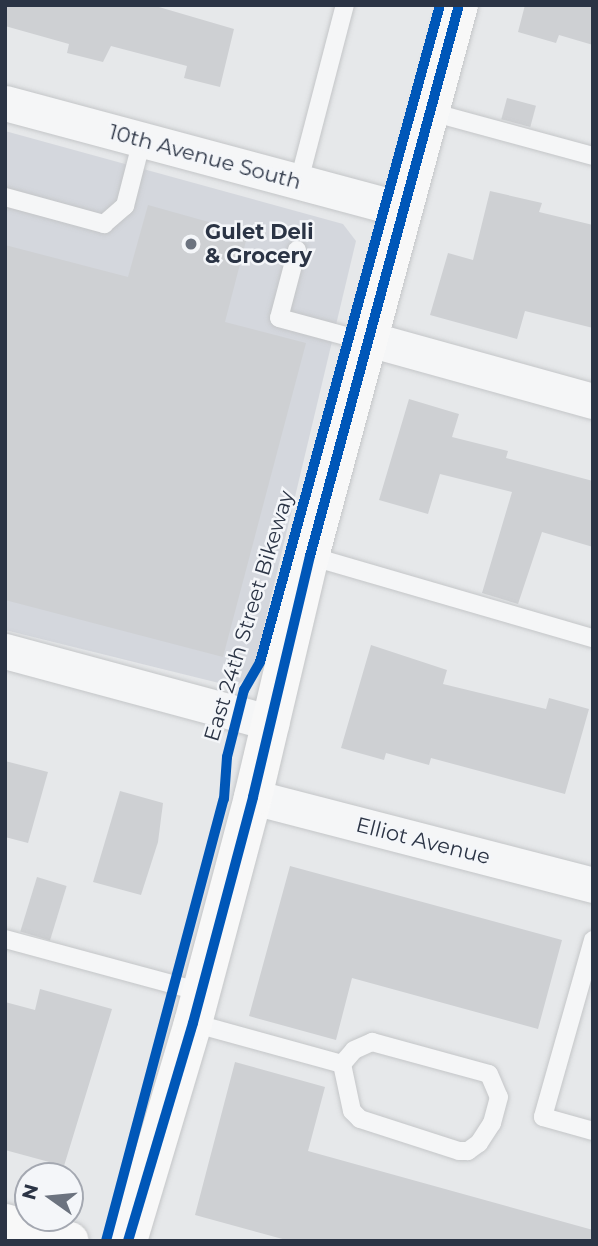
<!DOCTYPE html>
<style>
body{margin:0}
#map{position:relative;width:598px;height:1246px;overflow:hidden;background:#e6e8ea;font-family:Montserrat,sans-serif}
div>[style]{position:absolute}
.built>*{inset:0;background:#d4d7dd}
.building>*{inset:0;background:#ced0d3;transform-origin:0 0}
.roads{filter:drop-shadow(0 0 2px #c4c6c8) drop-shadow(0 0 2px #c4c6c8)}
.lane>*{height:18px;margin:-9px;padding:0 9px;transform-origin:9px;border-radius:9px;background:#f5f6f7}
.street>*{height:35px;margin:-17.5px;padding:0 17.5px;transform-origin:17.5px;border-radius:17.5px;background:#f5f6f7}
.secondary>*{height:38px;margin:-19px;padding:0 19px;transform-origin:19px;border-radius:19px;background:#f8f8f8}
.cycleway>*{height:10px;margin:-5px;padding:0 5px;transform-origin:5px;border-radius:5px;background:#0057b8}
.dots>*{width:19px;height:19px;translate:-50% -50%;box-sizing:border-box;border:4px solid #f4f6f9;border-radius:50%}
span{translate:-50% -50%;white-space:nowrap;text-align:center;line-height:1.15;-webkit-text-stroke:5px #f4f6f9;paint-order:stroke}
.street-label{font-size:21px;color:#2b3445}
.poi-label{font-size:21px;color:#2b3445;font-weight:700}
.left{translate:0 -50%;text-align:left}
.frame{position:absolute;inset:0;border:7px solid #2b3445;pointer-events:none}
.north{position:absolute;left:14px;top:1162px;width:70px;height:70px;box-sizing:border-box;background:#f4f6f9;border:2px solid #a4a8b1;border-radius:50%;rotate:285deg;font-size:19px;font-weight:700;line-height:28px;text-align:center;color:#2b3445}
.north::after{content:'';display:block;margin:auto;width:24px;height:32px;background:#6c737f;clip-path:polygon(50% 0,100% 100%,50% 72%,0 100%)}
</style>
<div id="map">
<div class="built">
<i style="clip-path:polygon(5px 131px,343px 224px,356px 241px,253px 673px,235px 687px,5px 630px)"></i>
</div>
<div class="building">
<i style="clip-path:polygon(5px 5px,152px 5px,234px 29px,220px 87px,184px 78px,187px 66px,111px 46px,103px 62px,67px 53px,69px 44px,5px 26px)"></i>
<i style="clip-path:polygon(525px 5px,593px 5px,593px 45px,559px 35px,556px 43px,518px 32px)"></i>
<i style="left:507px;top:98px;width:30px;height:22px;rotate:15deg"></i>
<i style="clip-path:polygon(490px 191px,542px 203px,539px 212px,593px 225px,593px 328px,525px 311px,517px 339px,430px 315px,448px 253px,473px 260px)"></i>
<i style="clip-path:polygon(148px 205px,248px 233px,225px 322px,306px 343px,223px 657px,5px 600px,5px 245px,128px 277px)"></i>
<i style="clip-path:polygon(409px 399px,459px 414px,452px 437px,508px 451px,506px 458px,593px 481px,593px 547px,542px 532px,518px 604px,482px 593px,512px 492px,440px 474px,428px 514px,379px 500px)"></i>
<i style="clip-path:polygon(371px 645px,447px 670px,443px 684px,546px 709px,549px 698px,589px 709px,565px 794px,431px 758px,429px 765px,386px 753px,384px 760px,341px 748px)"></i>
<i style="clip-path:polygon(5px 761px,48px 772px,28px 843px,5px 837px)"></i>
<i style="clip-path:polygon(120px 791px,163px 803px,158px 842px,141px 895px,93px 882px)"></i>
<i style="clip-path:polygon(290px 866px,562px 940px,538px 1029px,352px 978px,336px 1040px,249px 1016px)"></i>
<i style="left:37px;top:877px;width:31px;height:57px;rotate:17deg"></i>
<i style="clip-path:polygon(40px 989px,112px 1009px,64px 1166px,5px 1150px,5px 1002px,35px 1010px)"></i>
<i style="clip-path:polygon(235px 1062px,325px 1087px,308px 1151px,593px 1230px,593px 1241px,290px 1241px,195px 1215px)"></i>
</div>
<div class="roads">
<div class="lane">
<i style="left:431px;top:112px;width:168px;rotate:15.2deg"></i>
<i style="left:299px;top:181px;width:182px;rotate:-75.4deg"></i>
<i style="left:5px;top:197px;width:103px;rotate:15.3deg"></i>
<i style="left:104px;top:224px;width:28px;rotate:-41deg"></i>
<i style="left:125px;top:206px;width:68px;rotate:-75.6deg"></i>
<i style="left:297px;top:250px;width:70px;rotate:104.8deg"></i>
<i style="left:279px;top:318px;width:92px;rotate:15.1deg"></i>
<i style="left:310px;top:556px;width:295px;rotate:16.2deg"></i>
<i style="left:5px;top:939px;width:203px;rotate:15.1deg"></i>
<i style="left:593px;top:940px;width:184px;rotate:105.8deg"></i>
<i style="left:543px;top:1117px;width:52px;rotate:15.6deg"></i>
<i style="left:193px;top:1023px;width:155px;rotate:15.4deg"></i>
<i style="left:372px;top:1042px;width:121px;rotate:15.3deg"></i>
<i style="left:489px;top:1074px;width:25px;rotate:67deg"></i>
<i style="left:499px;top:1097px;width:27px;rotate:105deg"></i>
<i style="left:492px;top:1123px;width:24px;rotate:123deg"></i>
<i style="left:479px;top:1143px;width:14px;rotate:144deg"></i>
<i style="left:468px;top:1151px;width:9px;rotate:180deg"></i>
<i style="left:459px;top:1151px;width:104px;rotate:-162.1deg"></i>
<i style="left:360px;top:1119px;width:11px;rotate:-135deg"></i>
<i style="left:352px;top:1111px;width:48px;rotate:-102deg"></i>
<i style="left:342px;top:1064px;width:18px;rotate:-49deg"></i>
<i style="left:354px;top:1050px;width:20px;rotate:-24deg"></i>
</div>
<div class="street">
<i style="left:5px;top:103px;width:413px;rotate:15deg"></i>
<i style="left:369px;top:339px;width:232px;rotate:15.5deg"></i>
<i style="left:5px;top:651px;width:276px;rotate:15.1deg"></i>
<i style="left:253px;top:797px;width:351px;rotate:14.5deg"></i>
</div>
<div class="secondary">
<i style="left:5px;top:1223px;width:67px;rotate:15.5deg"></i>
<i style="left:128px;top:1241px;width:227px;rotate:-73.4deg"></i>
<i style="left:193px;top:1023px;width:234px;rotate:-75.1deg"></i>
<i style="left:253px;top:797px;width:248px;rotate:-76.7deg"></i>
<i style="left:310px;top:556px;width:571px;rotate:-74.87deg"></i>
</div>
</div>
<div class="cycleway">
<i style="left:106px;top:1241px;width:457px;rotate:-75.1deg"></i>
<i style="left:224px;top:799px;width:42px;rotate:-85.9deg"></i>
<i style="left:227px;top:757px;width:69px;rotate:-75.8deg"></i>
<i style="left:244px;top:690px;width:32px;rotate:-60deg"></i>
<i style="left:260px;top:662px;width:681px;rotate:-74.68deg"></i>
<i style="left:128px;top:1241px;width:227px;rotate:-73.4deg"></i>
<i style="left:193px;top:1023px;width:234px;rotate:-75.1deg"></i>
<i style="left:253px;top:797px;width:248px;rotate:-76.7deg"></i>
<i style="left:310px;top:556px;width:571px;rotate:-74.87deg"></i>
</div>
<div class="dots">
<i style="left:191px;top:244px;background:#6c737f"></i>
</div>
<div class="street-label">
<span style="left:205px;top:157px;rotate:15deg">10th Avenue South</span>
<span style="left:249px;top:616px;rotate:-73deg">East 24th Street Bikeway</span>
<span style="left:423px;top:841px;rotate:14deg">Elliot Avenue</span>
</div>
<div class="poi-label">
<span class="left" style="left:205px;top:244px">Gulet Deli<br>&amp; Grocery</span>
</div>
<div class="frame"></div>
<div class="north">N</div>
</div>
